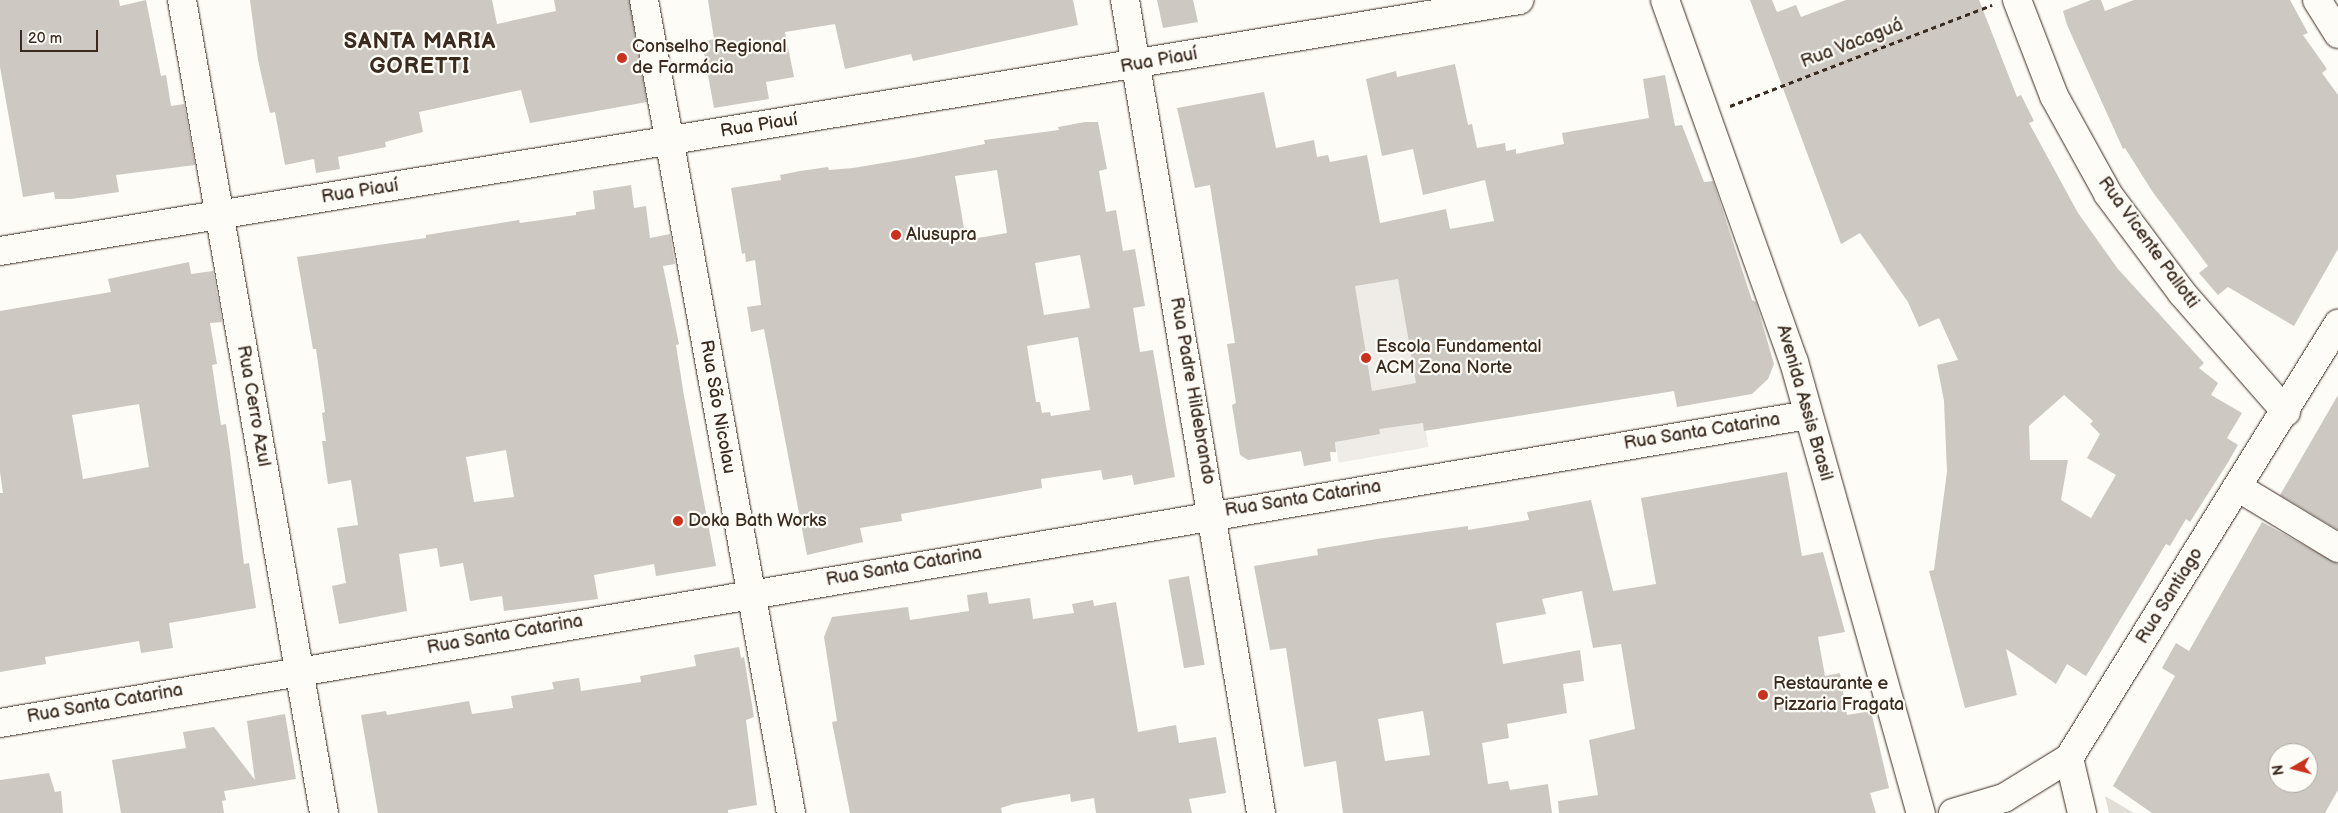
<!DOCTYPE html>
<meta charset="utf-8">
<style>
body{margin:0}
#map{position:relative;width:2338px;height:813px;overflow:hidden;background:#fdfcf7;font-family:"Balsamiq Sans",sans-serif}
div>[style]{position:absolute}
.built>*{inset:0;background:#efece7;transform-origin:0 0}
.green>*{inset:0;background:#e1ded7}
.building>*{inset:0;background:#cdc8c2;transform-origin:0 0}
.path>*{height:3px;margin-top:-1.5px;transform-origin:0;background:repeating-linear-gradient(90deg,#3b2a1e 0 5px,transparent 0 9px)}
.roads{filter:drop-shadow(0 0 1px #3b2a1e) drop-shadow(0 0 1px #3b2a1e)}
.minor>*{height:28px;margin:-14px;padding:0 14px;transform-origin:14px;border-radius:14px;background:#fdfcf7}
.major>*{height:28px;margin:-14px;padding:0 14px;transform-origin:14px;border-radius:14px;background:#fdfcf7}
.dots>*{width:14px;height:14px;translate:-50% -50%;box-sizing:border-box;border:2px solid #fdfcf7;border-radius:50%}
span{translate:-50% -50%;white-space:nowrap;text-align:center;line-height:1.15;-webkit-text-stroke:4.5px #fdfcf7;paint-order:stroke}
.street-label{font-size:18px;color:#3b2a1e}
.poi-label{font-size:18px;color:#3b2a1e}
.left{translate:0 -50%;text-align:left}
.district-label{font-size:22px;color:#3b2a1e;font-weight:700;letter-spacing:1px}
.north{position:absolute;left:2268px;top:743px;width:50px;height:50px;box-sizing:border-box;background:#fdfcf7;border:1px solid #afa8a0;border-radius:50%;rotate:262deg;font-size:14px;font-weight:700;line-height:20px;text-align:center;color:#3b2a1e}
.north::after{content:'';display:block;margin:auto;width:18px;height:22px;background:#c8321e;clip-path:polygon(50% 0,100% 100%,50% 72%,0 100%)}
.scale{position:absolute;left:20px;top:30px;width:78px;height:22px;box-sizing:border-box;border:2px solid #3b2a1e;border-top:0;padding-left:6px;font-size:15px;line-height:18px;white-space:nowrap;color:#3b2a1e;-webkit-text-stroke:4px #fdfcf7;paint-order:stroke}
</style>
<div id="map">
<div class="built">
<i style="left:1395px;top:257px;width:193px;height:91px;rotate:80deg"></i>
</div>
<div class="green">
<i style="clip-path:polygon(2105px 796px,2134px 813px,2109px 813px)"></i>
</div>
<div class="building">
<i style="clip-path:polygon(0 0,119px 0,120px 6px,146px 0,161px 76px,166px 75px,171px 106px,184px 104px,195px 165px,116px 175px,119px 192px,71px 199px,55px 199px,54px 192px,23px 197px,0 67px)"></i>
<i style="clip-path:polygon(250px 0,492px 0,497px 24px,556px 11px,554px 0,629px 0,647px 102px,530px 123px,521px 90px,419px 112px,423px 132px,385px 142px,386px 147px,338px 157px,340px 169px,316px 173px,314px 159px,285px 165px,275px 112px,270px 113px,258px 60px)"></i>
<i style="clip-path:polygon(708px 0,1073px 0,1078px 25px,913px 61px,911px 54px,845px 69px,835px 24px,785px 32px,794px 77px,766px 82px,769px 99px,714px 108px,702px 42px,714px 39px)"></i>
<i style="clip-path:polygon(1157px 0,1193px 0,1198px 22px,1163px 28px)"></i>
<i style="clip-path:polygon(evenodd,1750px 0,1772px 0,1777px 12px,1796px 5px,1801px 17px,1846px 0,1979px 0,2017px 97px,2021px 95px,2034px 121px,2029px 123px,2078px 213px,2118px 269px,2204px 363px,2199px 368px,2218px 383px,2211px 395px,2242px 413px,2227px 438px,2238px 445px,2227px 464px,2190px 522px,2186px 519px,2170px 546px,2166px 544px,2086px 676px,2067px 664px,2056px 684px,2006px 649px,2017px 695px,1965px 708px,1929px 571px,1934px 570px,1947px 472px,1944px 401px,1937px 365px,1958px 360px,1939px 318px,1919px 327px,1908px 302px,1860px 233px,1841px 244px,1750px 0,2064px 395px,2093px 421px,2090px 424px,2100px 434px,2087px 458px,2116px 475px,2091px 518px,2061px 500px,2068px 460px,2030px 460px,2029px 426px,2064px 395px)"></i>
<i style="clip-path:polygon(2091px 0,2101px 0,2105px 11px,2134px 0,2290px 0,2308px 33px,2303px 35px,2327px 69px,2322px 73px,2338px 95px,2338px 249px,2294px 326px,2228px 287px,2218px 295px,2199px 273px,2208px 266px,2152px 191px,2125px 148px,2123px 149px,2067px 25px,2063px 11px)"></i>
<i style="clip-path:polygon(evenodd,1455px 64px,1468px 125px,1472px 124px,1477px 148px,1505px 143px,1506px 151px,1516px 149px,1516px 154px,1564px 144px,1562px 133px,1649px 118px,1643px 79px,1665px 75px,1675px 126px,1682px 125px,1704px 182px,1713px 181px,1752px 300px,1756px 302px,1774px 364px,1768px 379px,1752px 394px,1677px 407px,1674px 391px,1424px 431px,1423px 423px,1379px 429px,1380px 434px,1335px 442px,1336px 452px,1330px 452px,1331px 461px,1304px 466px,1301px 451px,1248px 460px,1240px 455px,1232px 405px,1236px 403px,1227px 344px,1235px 343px,1210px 185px,1195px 188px,1177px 108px,1264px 92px,1276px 148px,1314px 140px,1317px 157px,1328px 155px,1330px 162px,1367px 155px,1380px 223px,1446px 209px,1450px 229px,1494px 221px,1485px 180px,1423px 195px,1413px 149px,1382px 156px,1366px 79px,1396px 71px,1397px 77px,1455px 64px,1398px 279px,1416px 383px,1372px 391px,1355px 286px,1398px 279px)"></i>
<i style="clip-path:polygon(evenodd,1085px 122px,1098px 122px,1107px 169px,1099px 171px,1106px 212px,1116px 210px,1123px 251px,1135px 249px,1145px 306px,1133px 308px,1140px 352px,1153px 350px,1175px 477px,1134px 485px,1132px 475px,1103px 480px,1101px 470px,1041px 479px,1042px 488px,901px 514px,902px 521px,860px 528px,863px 542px,807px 555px,764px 329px,751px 332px,747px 307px,761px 305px,755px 260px,746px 262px,745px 253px,742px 254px,731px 188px,781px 180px,780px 175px,800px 171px,828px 167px,829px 170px,853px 168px,913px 158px,985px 144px,984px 140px,1059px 130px,1058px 127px,1085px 122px,997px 170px,1007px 233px,966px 240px,955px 176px,997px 170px,1085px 122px,1080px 255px,1090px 308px,1044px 315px,1035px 263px,1080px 255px,1085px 122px,1078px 337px,1090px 410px,1051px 416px,1050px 412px,1042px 413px,1040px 402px,1036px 402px,1027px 346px,1078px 337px)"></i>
<i style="clip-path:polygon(evenodd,631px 185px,634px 208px,646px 206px,650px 238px,670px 234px,675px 264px,663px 266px,679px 344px,676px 345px,684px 396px,716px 566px,656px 576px,654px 564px,594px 575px,598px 599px,504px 611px,502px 596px,470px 601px,463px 563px,440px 567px,437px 548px,399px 554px,407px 611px,339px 624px,332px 586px,346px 583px,337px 528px,358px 525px,351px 480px,328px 484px,322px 441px,326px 441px,322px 413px,325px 412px,316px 349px,313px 349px,297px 257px,426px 238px,426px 235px,519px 220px,520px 223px,576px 215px,576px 212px,595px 209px,593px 191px,631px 185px,506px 450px,514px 497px,474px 502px,466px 457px,506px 450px)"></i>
<i style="clip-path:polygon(evenodd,189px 262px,191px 274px,213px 271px,222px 322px,210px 323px,217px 364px,212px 365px,221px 425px,226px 424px,230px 452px,244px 564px,249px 563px,256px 608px,169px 623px,173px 648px,141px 653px,139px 641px,45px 657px,46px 664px,0 672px,0 493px,3px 493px,0 472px,0 311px,111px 292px,108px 279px,189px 262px,139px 404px,149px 467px,83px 479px,72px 415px,139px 404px)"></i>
<i style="clip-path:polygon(2338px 395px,2338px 530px,2280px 495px)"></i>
<i style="clip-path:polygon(evenodd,1787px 472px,1802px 556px,1823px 552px,1845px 632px,1818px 637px,1825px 676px,1840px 673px,1847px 715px,1871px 711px,1889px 788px,1870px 793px,1876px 813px,1559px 813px,1558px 801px,1598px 795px,1589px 740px,1635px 729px,1621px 644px,1593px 648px,1582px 591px,1542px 599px,1546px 614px,1496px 623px,1503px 664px,1580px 650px,1584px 681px,1563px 684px,1567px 713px,1507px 724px,1509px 738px,1482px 743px,1488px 784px,1508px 781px,1510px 790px,1548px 784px,1552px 813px,1343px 813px,1336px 761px,1304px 767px,1286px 648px,1270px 650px,1254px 566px,1318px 555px,1317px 549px,1377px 539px,1468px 526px,1468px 530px,1529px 520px,1527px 512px,1591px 500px,1613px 591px,1656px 584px,1641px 498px,1787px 472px,1423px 711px,1430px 755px,1385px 761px,1378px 719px,1423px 711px)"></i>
<i style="clip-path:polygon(evenodd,2262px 522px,2338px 564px,2338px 790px,2325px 813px,2152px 813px,2113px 786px,2175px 676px,2162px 668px,2176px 643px,2189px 651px,2262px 522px,2278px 753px,2308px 753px,2308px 783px,2278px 783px,2278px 753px)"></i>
<i style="left:1189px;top:576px;width:90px;height:21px;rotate:80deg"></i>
<i style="clip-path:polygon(987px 592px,989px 604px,1030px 598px,1033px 619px,1074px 613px,1072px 604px,1093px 600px,1094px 606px,1116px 602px,1138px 732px,1176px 725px,1179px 743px,1216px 737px,1226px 793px,1189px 799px,1192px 813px,1096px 813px,1094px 798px,1071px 802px,1070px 794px,1013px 804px,1001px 808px,1002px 813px,850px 813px,832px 722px,837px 721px,824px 637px,832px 617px,908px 607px,910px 620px,969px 611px,967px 595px)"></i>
<i style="clip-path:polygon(739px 647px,741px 658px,744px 657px,754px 717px,746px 720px,757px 805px,728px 810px,728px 813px,378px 813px,361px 715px,386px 711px,387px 715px,469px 701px,472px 714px,513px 708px,511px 696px,554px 689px,552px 682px,579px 678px,581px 691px,641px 682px,640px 676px,696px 666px,694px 655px)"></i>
<i style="clip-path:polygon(285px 714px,296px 779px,224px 791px,226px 800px,222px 801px,224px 813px,121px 813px,112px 760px,186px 748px,183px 732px,214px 727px,255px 780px,247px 721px)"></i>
<i style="clip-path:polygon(49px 773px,55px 792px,61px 791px,63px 813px,0 813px,0 780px)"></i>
</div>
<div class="path">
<i style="left:1730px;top:106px;width:281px;rotate:-21.1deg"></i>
</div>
<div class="roads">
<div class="minor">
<i style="left:182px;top:0;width:825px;rotate:80.09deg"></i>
<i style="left:644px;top:0;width:826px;rotate:79.75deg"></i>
<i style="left:1125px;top:0;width:824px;rotate:80.5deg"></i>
<i style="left:2017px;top:0;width:103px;rotate:68.9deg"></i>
<i style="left:2054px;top:96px;width:112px;rotate:61.1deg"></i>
<i style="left:2108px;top:194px;width:124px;rotate:53.2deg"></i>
<i style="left:2182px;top:293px;width:158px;rotate:48.8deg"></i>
<i style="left:2317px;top:0;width:40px;rotate:58deg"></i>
<i style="left:0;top:251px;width:1540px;rotate:-9.38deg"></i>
<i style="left:2239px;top:488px;width:116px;rotate:31.2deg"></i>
<i style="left:0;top:723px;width:1834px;rotate:-9.67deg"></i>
<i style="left:2069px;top:758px;width:57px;rotate:76.7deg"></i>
<i style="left:1953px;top:813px;width:53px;rotate:-16.4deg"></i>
<i style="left:2004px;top:798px;width:76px;rotate:-31.6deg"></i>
<i style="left:2069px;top:758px;width:511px;rotate:-58.21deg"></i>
</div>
<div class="major">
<i style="left:1665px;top:0;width:384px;rotate:70.4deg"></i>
<i style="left:1794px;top:362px;width:469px;rotate:74.3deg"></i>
</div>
</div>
<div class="dots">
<i style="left:622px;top:58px;background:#c8321e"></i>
<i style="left:896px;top:235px;background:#c8321e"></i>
<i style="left:1366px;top:358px;background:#c8321e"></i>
<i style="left:678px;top:521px;background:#c8321e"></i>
<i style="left:1763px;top:695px;background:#c8321e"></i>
</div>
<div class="street-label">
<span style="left:1852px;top:44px;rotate:-21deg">Rua Vacaguá</span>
<span style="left:1159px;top:61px;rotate:-10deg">Rua Piauí</span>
<span style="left:759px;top:126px;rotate:-9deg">Rua Piauí</span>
<span style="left:360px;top:192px;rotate:-9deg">Rua Piauí</span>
<span style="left:2148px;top:243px;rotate:54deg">Rua Vicente Pallotti</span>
<span style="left:1192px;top:391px;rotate:80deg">Rua Padre Hildebrando</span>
<span style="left:1804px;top:403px;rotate:74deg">Avenida Assis Brasil</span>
<span style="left:253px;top:406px;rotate:80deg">Rua Cerro Azul</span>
<span style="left:717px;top:407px;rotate:80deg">Rua São Nicolau</span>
<span style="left:1702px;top:432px;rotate:-9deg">Rua Santa Catarina</span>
<span style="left:1303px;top:499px;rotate:-9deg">Rua Santa Catarina</span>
<span style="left:904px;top:567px;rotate:-10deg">Rua Santa Catarina</span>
<span style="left:2170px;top:596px;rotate:-58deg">Rua Santiago</span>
<span style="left:505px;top:635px;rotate:-10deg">Rua Santa Catarina</span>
<span style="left:105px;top:704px;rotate:-10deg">Rua Santa Catarina</span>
</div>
<div class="poi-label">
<span class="left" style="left:632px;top:58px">Conselho Regional<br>de Farmácia</span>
<span class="left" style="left:906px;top:235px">Alusupra</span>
<span class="left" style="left:1376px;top:358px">Escola Fundamental<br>ACM Zona Norte</span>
<span class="left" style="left:688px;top:521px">Doka Bath Works</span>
<span class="left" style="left:1773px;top:695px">Restaurante e<br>Pizzaria Fragata</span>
</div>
<div class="district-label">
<span style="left:420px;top:54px">SANTA MARIA<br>GORETTI</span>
</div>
<div class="north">N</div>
<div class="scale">20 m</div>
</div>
